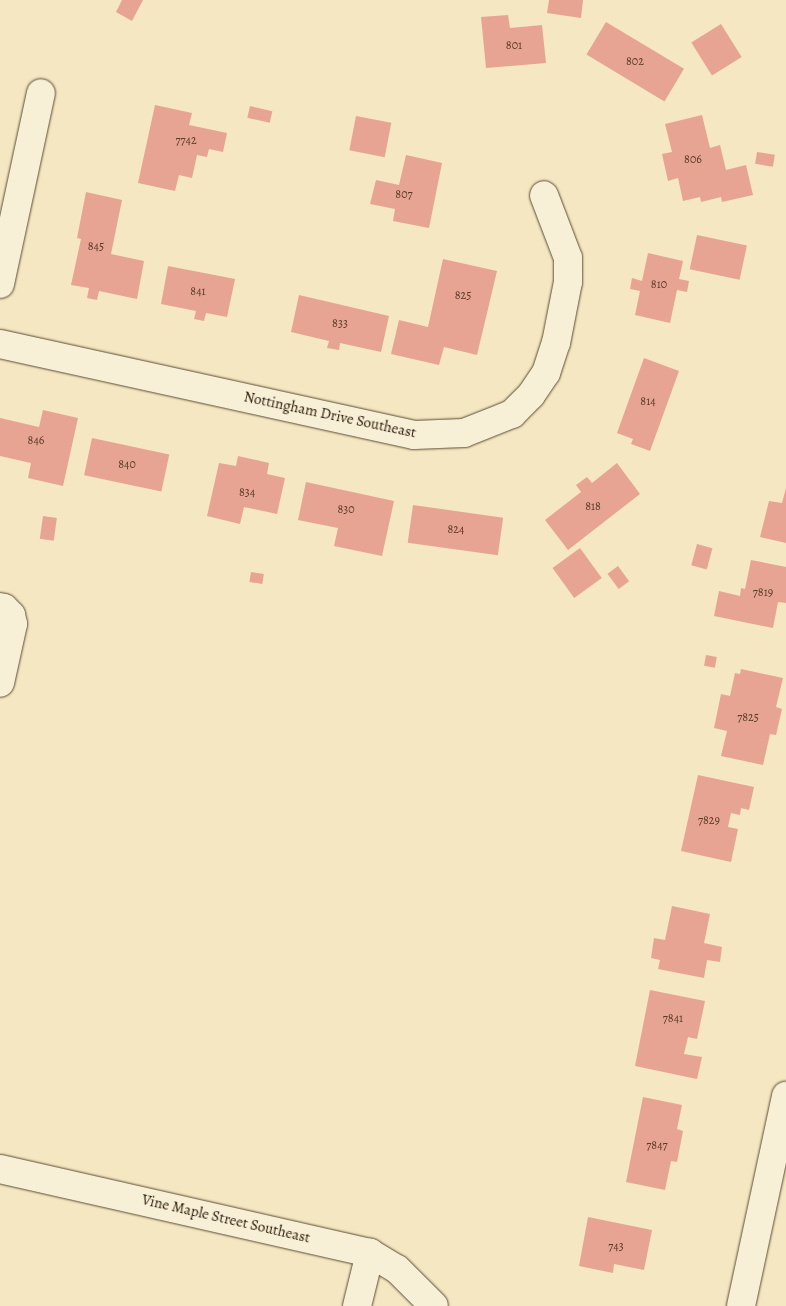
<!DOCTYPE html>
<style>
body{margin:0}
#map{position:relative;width:786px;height:1306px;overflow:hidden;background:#f4e7c1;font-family:Alegreya,serif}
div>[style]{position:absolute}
.building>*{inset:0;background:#e8a492;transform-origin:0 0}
.roads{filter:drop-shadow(0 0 1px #5b4c34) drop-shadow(0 0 1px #5b4c34)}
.minor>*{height:28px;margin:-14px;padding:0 14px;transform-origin:14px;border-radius:14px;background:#f8efd7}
span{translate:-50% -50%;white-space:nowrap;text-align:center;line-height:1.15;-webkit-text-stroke:4px #f8efd7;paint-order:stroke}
.number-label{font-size:12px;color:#583b28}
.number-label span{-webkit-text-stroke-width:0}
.street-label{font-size:15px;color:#281805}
</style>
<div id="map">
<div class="building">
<i style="clip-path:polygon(122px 0,143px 0,132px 21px,116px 12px)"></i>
<i style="clip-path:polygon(549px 0,583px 0,581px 18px,547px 13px)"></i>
<i style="clip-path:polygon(508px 15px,510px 28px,542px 25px,546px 63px,486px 68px,481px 17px)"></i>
<i style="left:606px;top:22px;width:91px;height:38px;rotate:31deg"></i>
<i style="left:721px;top:24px;width:39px;height:35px;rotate:58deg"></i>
<i style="clip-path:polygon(155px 105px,192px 113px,189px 125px,227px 133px,223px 152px,209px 149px,207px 157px,197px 155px,192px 178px,179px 175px,175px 191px,138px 183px)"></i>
<i style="left:250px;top:106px;width:23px;height:12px;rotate:13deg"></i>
<i style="clip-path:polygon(702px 115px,710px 148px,720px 145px,726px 170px,746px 165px,753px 195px,722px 202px,721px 197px,701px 202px,700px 197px,683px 201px,678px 178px,668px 181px,662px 154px,672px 152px,665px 124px)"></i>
<i style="left:356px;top:116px;width:36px;height:35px;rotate:11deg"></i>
<i style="left:757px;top:152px;width:18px;height:12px;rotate:9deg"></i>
<i style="clip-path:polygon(406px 155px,442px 163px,429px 228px,393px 221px,395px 209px,370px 204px,376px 180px,399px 185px)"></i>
<i style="clip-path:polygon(86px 192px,122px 200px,111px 254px,144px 261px,137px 299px,99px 291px,97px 300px,87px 298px,89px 288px,71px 285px,81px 239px,77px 238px)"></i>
<i style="left:697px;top:235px;width:51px;height:35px;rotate:12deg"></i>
<i style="clip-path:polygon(648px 253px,683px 261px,679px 279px,689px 281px,687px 292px,677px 290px,670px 323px,635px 315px,640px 291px,630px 289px,632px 278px,642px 281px)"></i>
<i style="clip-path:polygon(443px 259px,497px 271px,477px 355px,444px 347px,439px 365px,391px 354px,399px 320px,428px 327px)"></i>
<i style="clip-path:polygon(168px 266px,235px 279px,227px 317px,206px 313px,204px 321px,194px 319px,196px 311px,161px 304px)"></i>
<i style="clip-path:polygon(299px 295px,389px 316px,381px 352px,340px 343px,339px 350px,327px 348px,329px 341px,291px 332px)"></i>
<i style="clip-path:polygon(644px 358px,679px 371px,650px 451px,631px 444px,633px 439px,617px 433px)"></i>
<i style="clip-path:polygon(43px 410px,78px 418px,63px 486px,28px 478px,31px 463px,0 456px,0 418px,39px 427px)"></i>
<i style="left:92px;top:438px;width:79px;height:38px;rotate:12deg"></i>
<i style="clip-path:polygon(238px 456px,269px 463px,267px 474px,285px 478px,277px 514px,244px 507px,240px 524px,207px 516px,219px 463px,236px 466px)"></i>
<i style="clip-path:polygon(617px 463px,640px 494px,568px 550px,545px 520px,581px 492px,576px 485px,587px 477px,592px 483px)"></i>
<i style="clip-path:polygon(306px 482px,394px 501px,382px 556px,334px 546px,338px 528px,298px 520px)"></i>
<i style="clip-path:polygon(786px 488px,786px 543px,760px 537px,769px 501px,782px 503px)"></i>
<i style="left:413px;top:505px;width:91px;height:38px;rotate:8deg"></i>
<i style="left:43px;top:516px;width:14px;height:23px;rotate:8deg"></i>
<i style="left:697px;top:544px;width:16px;height:22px;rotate:15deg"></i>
<i style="left:580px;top:548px;width:37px;height:34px;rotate:54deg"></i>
<i style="clip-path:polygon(751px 560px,786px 567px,786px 603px,778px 602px,773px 628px,714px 616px,719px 591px,740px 596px,741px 588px,745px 589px)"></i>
<i style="left:618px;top:566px;width:19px;height:13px;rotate:54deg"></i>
<i style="left:251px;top:572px;width:13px;height:10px;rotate:9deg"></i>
<i style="left:706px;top:655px;width:11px;height:11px;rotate:10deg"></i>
<i style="clip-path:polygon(741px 669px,783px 678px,776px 707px,782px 709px,776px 735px,770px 734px,763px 765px,721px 756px,727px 731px,714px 728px,721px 694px,730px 696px,735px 673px,740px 674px)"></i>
<i style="clip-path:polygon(698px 775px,754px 787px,749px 810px,741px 808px,740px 815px,731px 813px,728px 827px,738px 829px,731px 862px,681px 851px)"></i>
<i style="clip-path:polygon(672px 906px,710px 914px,704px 943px,722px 947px,720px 962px,707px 960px,704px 978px,658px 969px,660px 960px,651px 958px,654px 938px,665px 940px)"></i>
<i style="clip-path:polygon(650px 990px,705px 1001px,697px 1039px,688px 1037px,684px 1054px,702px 1057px,697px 1079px,635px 1066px)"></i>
<i style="clip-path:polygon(643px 1097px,682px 1105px,677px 1129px,683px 1131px,677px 1162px,671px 1161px,665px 1190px,626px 1182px)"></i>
<i style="clip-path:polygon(588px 1217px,652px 1230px,644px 1270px,614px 1264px,613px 1273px,579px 1266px)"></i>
</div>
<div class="roads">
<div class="minor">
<i style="left:0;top:284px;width:195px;rotate:-77.9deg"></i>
<i style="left:0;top:344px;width:424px;rotate:12.4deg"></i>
<i style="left:414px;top:435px;width:50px;rotate:-2.3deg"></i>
<i style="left:464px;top:433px;width:52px;rotate:-21.6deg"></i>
<i style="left:512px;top:414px;width:27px;rotate:-45deg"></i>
<i style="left:531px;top:395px;width:27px;rotate:-56deg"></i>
<i style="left:546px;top:373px;width:32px;rotate:-72deg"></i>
<i style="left:556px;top:343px;width:62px;rotate:-78.9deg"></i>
<i style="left:568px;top:282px;width:24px;rotate:-90deg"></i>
<i style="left:568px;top:258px;width:67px;rotate:-110.9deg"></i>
<i style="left:0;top:607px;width:4px;rotate:14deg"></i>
<i style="left:4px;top:608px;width:10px;rotate:45deg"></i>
<i style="left:11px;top:615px;width:9px;rotate:77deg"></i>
<i style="left:13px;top:624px;width:60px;rotate:102.4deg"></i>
<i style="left:0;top:1169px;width:379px;rotate:12.8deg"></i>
<i style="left:370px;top:1253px;width:31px;rotate:31deg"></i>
<i style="left:397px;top:1269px;width:52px;rotate:45deg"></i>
<i style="left:357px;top:1306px;width:55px;rotate:-76.2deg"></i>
<i style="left:741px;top:1306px;width:215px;rotate:-77.9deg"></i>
</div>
</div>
<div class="number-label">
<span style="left:514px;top:46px">801</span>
<span style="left:635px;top:62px">802</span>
<span style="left:186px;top:141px">7742</span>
<span style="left:693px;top:160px">806</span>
<span style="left:404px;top:195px">807</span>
<span style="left:96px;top:247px">845</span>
<span style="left:659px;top:285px">810</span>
<span style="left:198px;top:292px">841</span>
<span style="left:463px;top:296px">825</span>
<span style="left:340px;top:324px">833</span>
<span style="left:648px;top:402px">814</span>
<span style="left:36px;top:441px">846</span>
<span style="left:127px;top:465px">840</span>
<span style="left:247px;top:493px">834</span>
<span style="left:593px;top:507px">818</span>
<span style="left:346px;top:510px">830</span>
<span style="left:456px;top:530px">824</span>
<span style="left:763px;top:593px">7819</span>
<span style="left:748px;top:718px">7825</span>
<span style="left:709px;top:821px">7829</span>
<span style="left:673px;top:1019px">7841</span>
<span style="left:657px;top:1146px">7847</span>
<span style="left:616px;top:1247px">743</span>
</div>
<div class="street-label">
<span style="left:330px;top:415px;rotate:12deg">Nottingham Drive Southeast</span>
<span style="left:226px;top:1219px;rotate:13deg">Vine Maple Street Southeast</span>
</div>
</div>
